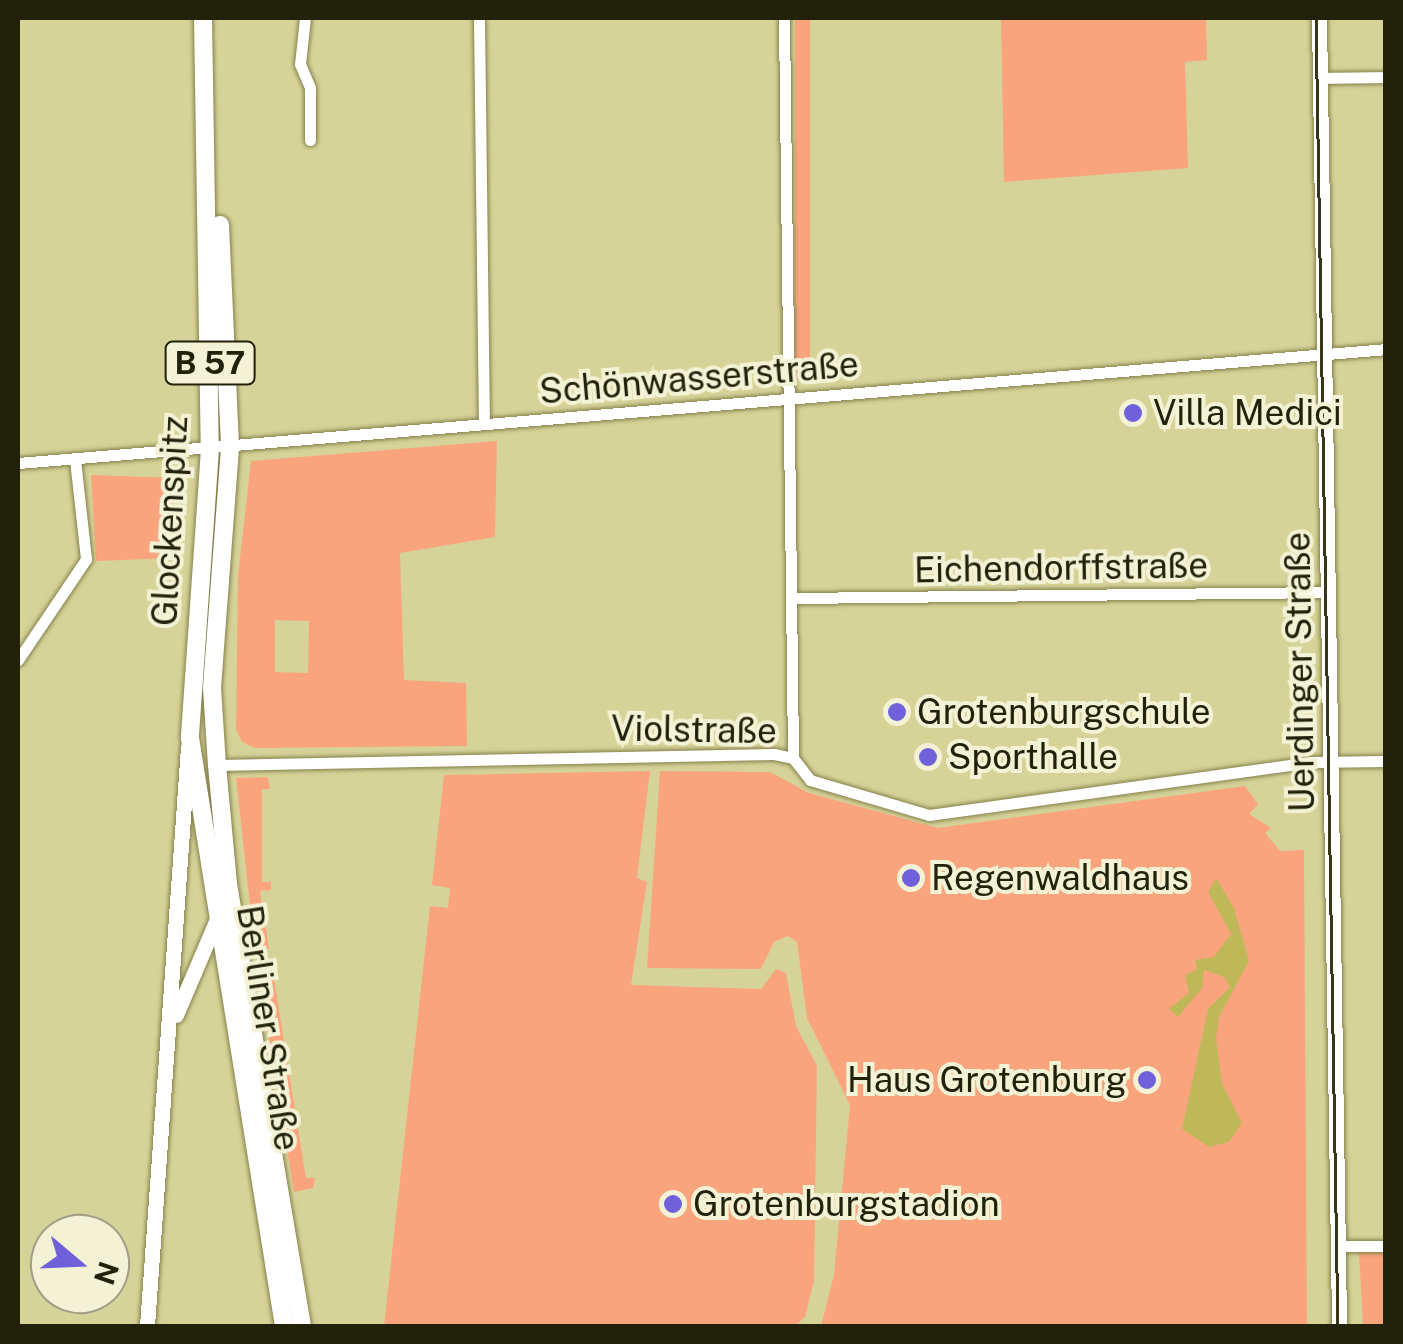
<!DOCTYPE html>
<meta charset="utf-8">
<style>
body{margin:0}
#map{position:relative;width:1403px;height:1344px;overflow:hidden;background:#d6d399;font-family:"Public Sans",sans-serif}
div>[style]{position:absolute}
.green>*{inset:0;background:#faa47e;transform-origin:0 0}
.water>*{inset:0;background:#bfb859}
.roads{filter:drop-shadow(0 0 2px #84804a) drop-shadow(0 0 2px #84804a)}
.street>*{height:11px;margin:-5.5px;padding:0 5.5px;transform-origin:5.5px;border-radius:5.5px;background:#fff}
.secondary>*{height:15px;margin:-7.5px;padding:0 7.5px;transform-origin:7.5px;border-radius:7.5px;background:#fff}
.primary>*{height:18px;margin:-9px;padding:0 9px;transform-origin:9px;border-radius:9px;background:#fff}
.tram>*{height:2.5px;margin:-1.25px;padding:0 1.25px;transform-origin:1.25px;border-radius:1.25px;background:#37361b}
.dots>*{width:28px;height:28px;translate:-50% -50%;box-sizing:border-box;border:5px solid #f3f2d5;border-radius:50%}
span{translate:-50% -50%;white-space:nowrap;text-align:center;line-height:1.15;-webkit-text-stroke:8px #f3f2d5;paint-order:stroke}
.shield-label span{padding:2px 8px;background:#f3f2d5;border:2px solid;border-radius:8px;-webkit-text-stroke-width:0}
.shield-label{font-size:32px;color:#22210a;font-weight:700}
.street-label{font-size:35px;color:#22210a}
.poi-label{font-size:35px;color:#22210a}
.left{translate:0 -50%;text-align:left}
.right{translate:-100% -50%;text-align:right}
.frame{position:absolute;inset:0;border:20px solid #22210a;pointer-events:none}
.north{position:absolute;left:30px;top:1214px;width:100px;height:100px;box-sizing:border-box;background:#f3f2d5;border:2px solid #9f9e84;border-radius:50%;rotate:109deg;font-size:28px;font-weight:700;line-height:40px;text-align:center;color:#22210a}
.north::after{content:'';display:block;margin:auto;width:35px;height:45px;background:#7061db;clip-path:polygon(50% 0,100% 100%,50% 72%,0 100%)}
</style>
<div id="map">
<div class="green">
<i style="left:795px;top:18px;width:15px;height:362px"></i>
<i style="clip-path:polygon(1001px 18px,1206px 18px,1207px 60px,1185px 62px,1188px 168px,1004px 182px)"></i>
<i style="clip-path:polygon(evenodd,497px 441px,495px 537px,400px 553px,404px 680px,466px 683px,467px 746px,255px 748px,242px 742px,236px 729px,238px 576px,251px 461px,497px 441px,275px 620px,309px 621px,308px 673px,275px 672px,275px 620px)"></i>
<i style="clip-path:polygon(91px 475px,175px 478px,173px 558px,96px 561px)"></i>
<i style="clip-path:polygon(650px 771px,637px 878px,647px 882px,631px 985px,761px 989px,776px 969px,786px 973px,796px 1026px,817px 1066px,814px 1280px,805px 1317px,795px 1326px,384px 1326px,430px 906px,448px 908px,450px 888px,432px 885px,444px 775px)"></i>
<i style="clip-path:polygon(660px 771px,770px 772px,809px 793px,938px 828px,1245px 786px,1258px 804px,1249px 814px,1271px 828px,1265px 833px,1280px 851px,1304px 850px,1307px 1326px,821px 1326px,834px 1275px,850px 1105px,807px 1018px,797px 942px,788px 936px,774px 942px,761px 969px,647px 968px)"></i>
<i style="clip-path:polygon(268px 777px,270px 789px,262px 789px,262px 882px,271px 882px,271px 890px,260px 891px,269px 949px,255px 950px,236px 778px)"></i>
<i style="clip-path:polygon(271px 960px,306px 1178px,315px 1178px,313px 1188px,294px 1192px,257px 963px)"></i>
<i style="clip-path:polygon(1359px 1252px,1385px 1252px,1385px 1326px,1363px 1326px)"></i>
</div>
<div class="water">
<i style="clip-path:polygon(1216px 878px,1234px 908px,1249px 961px,1219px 1017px,1216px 1038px,1222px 1084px,1242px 1123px,1229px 1142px,1209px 1147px,1182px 1129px,1208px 1009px,1230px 987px,1224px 977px,1204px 970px,1202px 988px,1178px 1017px,1169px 1009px,1189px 993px,1185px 975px,1197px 969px,1195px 960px,1214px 957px,1231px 934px,1208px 892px)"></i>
</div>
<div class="roads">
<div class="street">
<i style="left:305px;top:18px;width:46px;rotate:96.2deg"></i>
<i style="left:300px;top:64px;width:26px;rotate:67deg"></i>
<i style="left:310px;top:88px;width:52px;rotate:90deg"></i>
<i style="left:479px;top:18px;width:406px;rotate:89.3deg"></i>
<i style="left:784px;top:18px;width:740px;rotate:89.3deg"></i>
<i style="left:1320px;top:78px;width:66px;rotate:-0.9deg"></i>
<i style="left:18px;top:463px;width:1373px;rotate:-4.76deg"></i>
<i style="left:794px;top:598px;width:535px;rotate:-0.64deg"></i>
<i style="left:18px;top:660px;width:122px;rotate:-56deg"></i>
<i style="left:86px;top:559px;width:101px;rotate:-96.3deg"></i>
<i style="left:217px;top:765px;width:557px;rotate:-1.13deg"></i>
<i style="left:774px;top:754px;width:19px;rotate:12deg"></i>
<i style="left:793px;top:758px;width:28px;rotate:52deg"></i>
<i style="left:810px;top:780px;width:124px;rotate:16.4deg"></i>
<i style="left:929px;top:815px;width:386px;rotate:-7.9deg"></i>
<i style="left:1311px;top:762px;width:75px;rotate:-0.8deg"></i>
<i style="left:1338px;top:1246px;width:48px"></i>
</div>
<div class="secondary">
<i style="left:1319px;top:18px;width:1308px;rotate:89.12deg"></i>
<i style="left:176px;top:1015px;width:112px;rotate:-66.9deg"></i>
<i style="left:147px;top:1326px;width:580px;rotate:-85.95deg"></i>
</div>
<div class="primary">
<i style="left:203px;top:18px;width:431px;rotate:89.1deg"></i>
<i style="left:210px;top:449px;width:290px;rotate:94deg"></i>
<i style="left:190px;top:738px;width:595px;rotate:80.92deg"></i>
<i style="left:220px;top:225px;width:223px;rotate:87.4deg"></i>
<i style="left:230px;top:448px;width:241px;rotate:94.3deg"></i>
<i style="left:212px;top:688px;width:77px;rotate:86.3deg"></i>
<i style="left:217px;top:765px;width:120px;rotate:84.7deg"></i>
<i style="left:228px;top:884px;width:448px;rotate:80.5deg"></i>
</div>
</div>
<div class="tram">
<i style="left:1316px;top:18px;width:1308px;rotate:89.04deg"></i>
</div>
<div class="dots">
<i style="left:1133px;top:413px;background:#7061db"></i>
<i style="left:897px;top:712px;background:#7061db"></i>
<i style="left:928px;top:757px;background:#7061db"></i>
<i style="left:911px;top:878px;background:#7061db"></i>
<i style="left:1147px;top:1080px;background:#7061db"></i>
<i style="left:673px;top:1204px;background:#7061db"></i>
</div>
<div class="shield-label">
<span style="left:210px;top:363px">B 57</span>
</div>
<div class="street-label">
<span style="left:699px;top:378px;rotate:-5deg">Schönwasserstraße</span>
<span style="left:170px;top:521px;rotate:-87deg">Glockenspitz</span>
<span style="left:1061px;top:568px;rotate:-1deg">Eichendorffstraße</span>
<span style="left:1300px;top:672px;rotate:-91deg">Uerdinger Straße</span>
<span style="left:694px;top:730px;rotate:1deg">Violstraße</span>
<span style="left:268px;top:1028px;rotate:81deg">Berliner Straße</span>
</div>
<div class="poi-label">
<span class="left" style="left:1153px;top:413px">Villa Medici</span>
<span class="left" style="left:917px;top:712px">Grotenburgschule</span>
<span class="left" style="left:948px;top:757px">Sporthalle</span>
<span class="left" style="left:931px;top:878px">Regenwaldhaus</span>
<span class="right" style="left:1127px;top:1080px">Haus Grotenburg</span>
<span class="left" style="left:693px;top:1204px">Grotenburgstadion</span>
</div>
<div class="frame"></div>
<div class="north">N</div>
</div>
